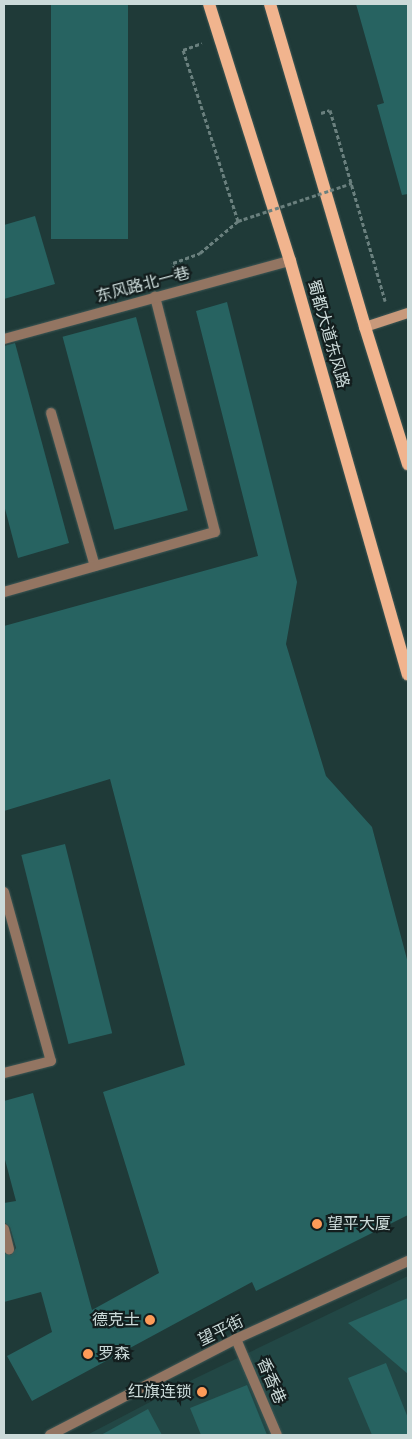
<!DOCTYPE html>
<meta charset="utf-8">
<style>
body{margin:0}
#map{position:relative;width:412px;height:1439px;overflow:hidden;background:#1f3a38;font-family:Arial,"Noto Sans SC",sans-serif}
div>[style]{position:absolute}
.built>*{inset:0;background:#224745}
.building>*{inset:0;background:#276361;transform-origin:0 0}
.path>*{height:3px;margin-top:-1.5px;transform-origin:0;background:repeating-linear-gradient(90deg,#6a807e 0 4px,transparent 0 6.5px)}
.roads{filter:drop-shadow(0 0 1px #3e5755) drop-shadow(0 0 1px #3e5755)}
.lane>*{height:10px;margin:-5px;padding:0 5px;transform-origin:5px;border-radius:5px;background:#937562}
.street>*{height:10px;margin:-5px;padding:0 5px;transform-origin:5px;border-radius:5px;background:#937562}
.secondary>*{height:10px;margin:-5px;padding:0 5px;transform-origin:5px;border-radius:5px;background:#c8997b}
.primary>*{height:12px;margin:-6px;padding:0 6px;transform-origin:6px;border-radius:6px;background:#f1b48e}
.path-bridge>*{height:3px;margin-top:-1.5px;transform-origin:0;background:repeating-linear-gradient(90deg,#6a807e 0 4px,transparent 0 6.5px)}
.dots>*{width:14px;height:14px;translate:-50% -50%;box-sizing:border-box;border:2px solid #131e1e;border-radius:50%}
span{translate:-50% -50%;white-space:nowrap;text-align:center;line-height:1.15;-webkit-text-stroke:4.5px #131e1e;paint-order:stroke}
.street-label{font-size:16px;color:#cbdad9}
.poi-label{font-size:16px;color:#cbdad9}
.left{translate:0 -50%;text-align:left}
.right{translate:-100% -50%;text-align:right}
.frame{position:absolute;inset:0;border:5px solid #cbdad9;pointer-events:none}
</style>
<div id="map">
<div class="built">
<i style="clip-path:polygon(408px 1276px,408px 1435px,87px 1435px,196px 1378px)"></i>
</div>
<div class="building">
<i style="left:51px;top:4px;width:77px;height:235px"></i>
<i style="clip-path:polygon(356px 4px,408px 4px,408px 194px,402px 195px,377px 105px,384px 103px)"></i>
<i style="clip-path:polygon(35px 216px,55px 284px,4px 299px,4px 225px)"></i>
<i style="clip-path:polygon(227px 302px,297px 582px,286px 644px,326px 776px,372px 827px,408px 963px,408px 1215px,256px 1291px,252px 1282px,32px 1401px,7px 1356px,52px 1332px,41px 1292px,4px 1302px,4px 1253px,11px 1255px,16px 1248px,10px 1227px,4px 1222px,4px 1203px,16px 1201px,4px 1156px,4px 1101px,33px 1093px,92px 1310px,159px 1273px,103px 1092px,185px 1065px,110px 779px,4px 811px,4px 626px,258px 556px,196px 311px)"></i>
<i style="left:136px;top:317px;width:200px;height:76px;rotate:75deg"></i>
<i style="clip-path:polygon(15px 343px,69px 543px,18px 558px,4px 505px,4px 346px)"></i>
<i style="left:65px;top:844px;width:195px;height:45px;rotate:76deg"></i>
<i style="clip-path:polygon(408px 1298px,408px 1374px,348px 1323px)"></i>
<i style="clip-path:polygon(386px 1363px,408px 1418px,408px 1435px,372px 1435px,348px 1378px)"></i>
<i style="clip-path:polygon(247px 1385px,267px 1435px,201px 1435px,190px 1408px)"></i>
<i style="clip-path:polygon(148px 1409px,162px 1435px,101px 1435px)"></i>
</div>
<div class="path">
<i style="left:321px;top:113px;width:9px;rotate:-18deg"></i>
<i style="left:330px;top:110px;width:199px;rotate:73.9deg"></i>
<i style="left:177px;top:275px;width:13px;rotate:-108deg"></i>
<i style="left:173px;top:263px;width:29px;rotate:-20deg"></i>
<i style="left:200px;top:253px;width:50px;rotate:-40.1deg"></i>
<i style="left:238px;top:221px;width:180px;rotate:-107.8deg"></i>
<i style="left:183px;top:50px;width:20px;rotate:-20deg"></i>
</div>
<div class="roads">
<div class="lane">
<i style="left:51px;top:413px;width:159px;rotate:74deg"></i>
<i style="left:4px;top:592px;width:219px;rotate:-15.9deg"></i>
<i style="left:215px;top:532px;width:243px;rotate:-104.3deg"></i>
<i style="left:4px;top:892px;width:175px;rotate:74.5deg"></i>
<i style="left:51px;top:1061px;width:49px;rotate:165.7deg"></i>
<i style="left:4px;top:1229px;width:21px;rotate:76deg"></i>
</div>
<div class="street">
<i style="left:4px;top:339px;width:296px;rotate:-15.3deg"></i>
<i style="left:236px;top:1339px;width:104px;rotate:66.9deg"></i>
<i style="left:50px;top:1435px;width:209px;rotate:-27.3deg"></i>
<i style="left:236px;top:1339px;width:189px;rotate:-24.4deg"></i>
</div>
<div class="secondary">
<i style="left:365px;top:327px;width:45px;rotate:-18deg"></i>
</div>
<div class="primary">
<i style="left:209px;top:4px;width:269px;rotate:72.5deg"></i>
<i style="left:290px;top:261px;width:430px;rotate:74.1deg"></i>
<i style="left:270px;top:4px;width:337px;rotate:73.6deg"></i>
<i style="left:365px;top:327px;width:144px;rotate:72.6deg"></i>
</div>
</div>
<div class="path-bridge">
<i style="left:238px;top:221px;width:120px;rotate:-18.4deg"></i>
</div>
<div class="dots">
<i style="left:317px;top:1224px;background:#fe9b58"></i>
<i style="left:150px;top:1320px;background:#fe9b58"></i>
<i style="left:88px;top:1354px;background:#fe9b58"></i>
<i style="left:202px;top:1392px;background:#fe9b58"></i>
</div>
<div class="street-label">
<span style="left:143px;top:285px;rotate:-15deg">东风路北一巷</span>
<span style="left:328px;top:334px;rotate:74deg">蜀都大道东风路</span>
<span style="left:221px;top:1331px;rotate:-26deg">望平街</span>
<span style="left:271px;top:1381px;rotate:67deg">香香巷</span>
</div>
<div class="poi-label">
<span class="left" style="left:327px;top:1224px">望平大厦</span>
<span class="right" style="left:140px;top:1320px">德克士</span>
<span class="left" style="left:98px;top:1354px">罗森</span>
<span class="right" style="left:192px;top:1392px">红旗连锁</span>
</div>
<div class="frame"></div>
</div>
